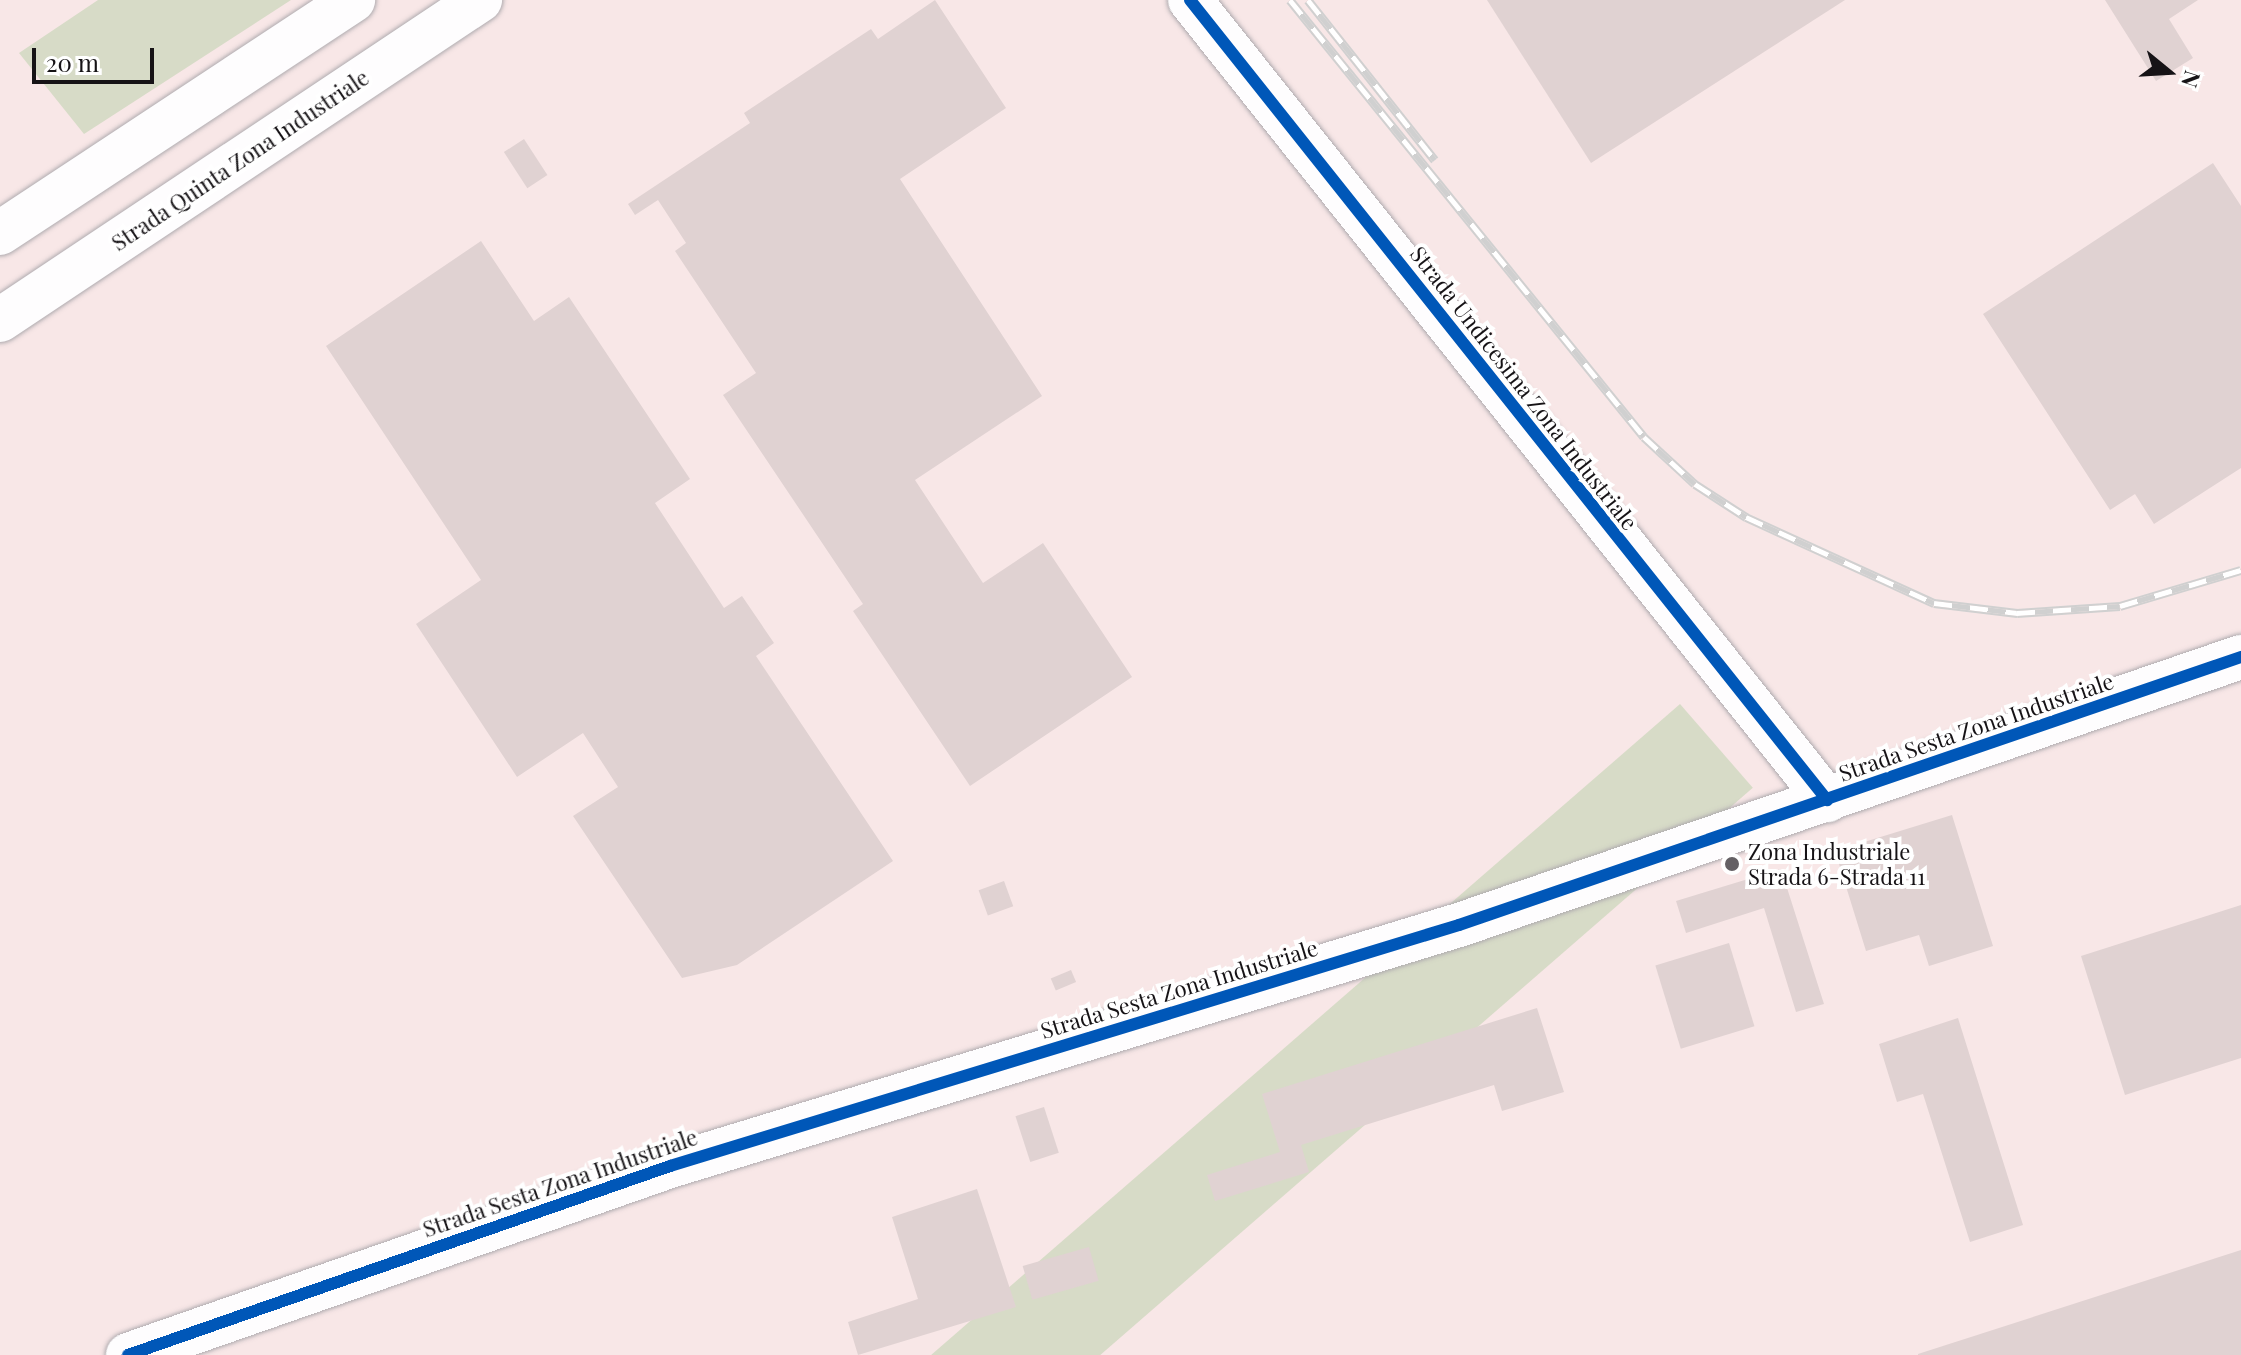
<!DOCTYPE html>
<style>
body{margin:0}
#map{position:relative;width:2241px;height:1355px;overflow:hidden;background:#f5f0f5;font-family:"Playfair Display",serif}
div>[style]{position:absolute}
.industrial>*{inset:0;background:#f8e7e7;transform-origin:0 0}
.green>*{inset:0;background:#d7dbc7;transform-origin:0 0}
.building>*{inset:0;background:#e0d2d2;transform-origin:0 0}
.roads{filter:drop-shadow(0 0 2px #afabaf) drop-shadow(0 0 2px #afabaf)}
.street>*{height:44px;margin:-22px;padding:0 22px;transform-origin:22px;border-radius:22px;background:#fefdfe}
.rail>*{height:9px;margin-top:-4.5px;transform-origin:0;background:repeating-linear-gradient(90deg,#fff 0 18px,#d0d0d0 0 36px);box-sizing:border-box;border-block:2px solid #d0d0d0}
.cycleway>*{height:12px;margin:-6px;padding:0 6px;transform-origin:6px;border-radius:6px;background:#0057b8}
.dots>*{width:22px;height:22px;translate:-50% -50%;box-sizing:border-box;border:4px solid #fff;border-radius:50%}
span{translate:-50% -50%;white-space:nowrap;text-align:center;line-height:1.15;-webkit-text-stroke:8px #fff;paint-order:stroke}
.street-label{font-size:22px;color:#161316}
.poi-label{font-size:22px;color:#161316}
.left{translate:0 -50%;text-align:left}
.north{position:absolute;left:2129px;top:32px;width:80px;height:80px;-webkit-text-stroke:6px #fff;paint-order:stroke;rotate:108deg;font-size:22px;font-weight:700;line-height:32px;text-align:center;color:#161316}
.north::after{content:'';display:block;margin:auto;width:28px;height:36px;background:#161316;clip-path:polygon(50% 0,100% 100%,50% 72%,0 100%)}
.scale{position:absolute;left:32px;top:48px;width:122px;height:36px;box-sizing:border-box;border:4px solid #161316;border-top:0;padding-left:10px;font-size:24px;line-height:28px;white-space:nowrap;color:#161316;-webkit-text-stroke:6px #fff;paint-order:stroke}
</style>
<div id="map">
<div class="industrial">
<i style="left:0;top:0;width:2241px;height:1355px"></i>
</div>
<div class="green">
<i style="clip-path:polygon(98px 0,291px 0,84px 134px,19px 53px)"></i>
<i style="left:1680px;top:704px;width:111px;height:1456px;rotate:49deg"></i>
</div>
<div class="building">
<i style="clip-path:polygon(935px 0,1006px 108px,900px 179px,1042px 396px,915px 480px,983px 583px,1043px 543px,1132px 677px,970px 786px,853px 611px,863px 604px,723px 395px,756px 373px,675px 251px,686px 243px,658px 200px,635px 215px,628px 204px,750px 123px,744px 113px,871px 29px,878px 39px)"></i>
<i style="clip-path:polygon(1487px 0,1845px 0,1591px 163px)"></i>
<i style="clip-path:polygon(2105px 0,2198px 0,2169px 19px,2193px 58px,2156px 81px)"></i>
<i style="left:524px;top:139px;width:43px;height:24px;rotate:57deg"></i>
<i style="clip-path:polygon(2213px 163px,2241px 206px,2241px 468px,2154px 524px,2135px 494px,2110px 510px,1983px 314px)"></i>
<i style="clip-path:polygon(481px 241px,534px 321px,569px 297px,690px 479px,655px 503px,724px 608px,742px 596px,774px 643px,756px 656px,893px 861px,737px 965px,682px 978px,573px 816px,618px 787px,583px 733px,517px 777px,416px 624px,481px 580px,326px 346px)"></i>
<i style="clip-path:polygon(1952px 815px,1993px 946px,1929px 966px,1919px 935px,1866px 951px,1835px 851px)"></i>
<i style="clip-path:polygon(1781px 869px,1824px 1004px,1796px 1012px,1764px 908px,1686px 933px,1676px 901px)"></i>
<i style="left:1004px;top:881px;width:27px;height:27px;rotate:70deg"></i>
<i style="clip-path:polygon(2241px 905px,2241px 1058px,2125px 1095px,2081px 956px)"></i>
<i style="left:1729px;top:943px;width:87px;height:77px;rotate:73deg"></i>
<i style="left:1071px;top:970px;width:13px;height:22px;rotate:67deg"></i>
<i style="clip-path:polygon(1537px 1008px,1564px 1092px,1502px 1111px,1494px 1085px,1301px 1145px,1309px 1172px,1215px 1201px,1207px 1175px,1280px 1152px,1262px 1094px)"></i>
<i style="clip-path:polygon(1958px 1018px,2023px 1225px,1970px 1242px,1923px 1094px,1897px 1102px,1879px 1044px)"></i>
<i style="left:1044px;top:1107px;width:48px;height:30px;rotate:72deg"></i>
<i style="clip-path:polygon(977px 1189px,1016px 1307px,858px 1355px,848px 1322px,918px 1299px,892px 1217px)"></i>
<i style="left:1089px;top:1247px;width:35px;height:69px;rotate:74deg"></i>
<i style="clip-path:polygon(2241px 1250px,2241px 1355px,1918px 1355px,1918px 1354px)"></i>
</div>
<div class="roads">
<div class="street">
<i style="left:1190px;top:0;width:1023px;rotate:51.47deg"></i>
<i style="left:0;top:233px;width:423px;rotate:-33.4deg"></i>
<i style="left:0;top:320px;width:577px;rotate:-33.69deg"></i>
<i style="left:128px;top:1355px;width:574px;rotate:-19.22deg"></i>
<i style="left:670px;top:1166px;width:825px;rotate:-16.99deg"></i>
<i style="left:1459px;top:925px;width:827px;rotate:-18.92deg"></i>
</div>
</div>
<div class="rail">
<i style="left:1290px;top:0;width:562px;rotate:50.99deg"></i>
<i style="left:1644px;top:437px;width:69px;rotate:42.7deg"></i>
<i style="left:1695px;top:484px;width:61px;rotate:32.9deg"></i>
<i style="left:1746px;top:517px;width:207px;rotate:24.6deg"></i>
<i style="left:1934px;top:603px;width:84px;rotate:6.9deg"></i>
<i style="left:2017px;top:613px;width:103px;rotate:-3.9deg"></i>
<i style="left:2120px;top:606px;width:126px;rotate:-16.6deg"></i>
<i style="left:1308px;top:0;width:204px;rotate:51.6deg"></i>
</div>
<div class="cycleway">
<i style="left:1190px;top:0;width:1023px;rotate:51.47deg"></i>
<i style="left:128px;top:1355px;width:574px;rotate:-19.22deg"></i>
<i style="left:670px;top:1166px;width:825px;rotate:-16.99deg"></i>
<i style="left:1459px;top:925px;width:827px;rotate:-18.92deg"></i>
</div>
<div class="dots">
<i style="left:1732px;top:864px;background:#646064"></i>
</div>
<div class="street-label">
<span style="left:240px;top:160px;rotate:-34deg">Strada Quinta Zona Industriale</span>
<span style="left:1524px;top:388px;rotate:52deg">Strada Undicesima Zona Industriale</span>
<span style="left:1976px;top:727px;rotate:-19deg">Strada Sesta Zona Industriale</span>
<span style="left:1179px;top:989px;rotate:-17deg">Strada Sesta Zona Industriale</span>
<span style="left:560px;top:1183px;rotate:-19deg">Strada Sesta Zona Industriale</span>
</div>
<div class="poi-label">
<span class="left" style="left:1748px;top:864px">Zona Industriale<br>Strada 6-Strada 11</span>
</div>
<div class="north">N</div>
<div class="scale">20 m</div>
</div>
